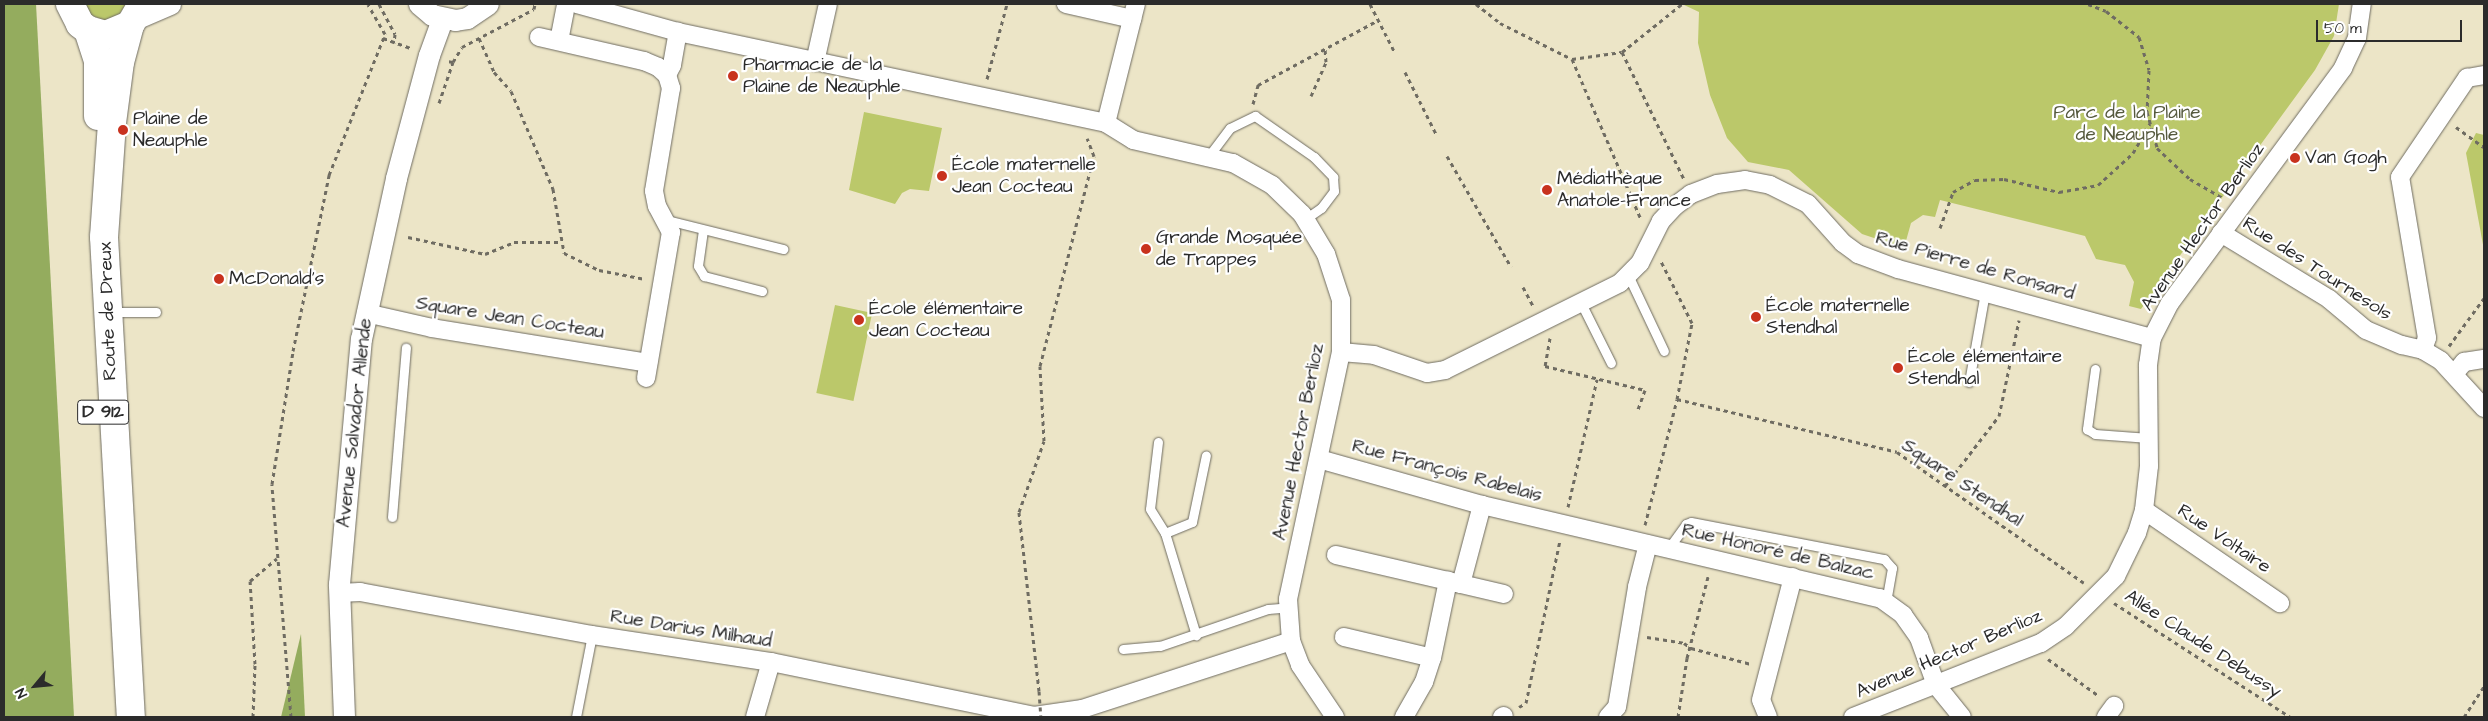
<!DOCTYPE html>
<meta charset="utf-8">
<style>
body{margin:0}
#map{position:relative;width:2488px;height:721px;overflow:hidden;background:#ece5c7;font-family:"Architects Daughter",sans-serif}
div>[style]{position:absolute}
.green>*{inset:0;background:#bbc86a;transform-origin:0 0}
.forest>*{inset:0;background:#94ac5e}
.path>*{height:3px;margin-top:-1.5px;transform-origin:0;background:repeating-linear-gradient(90deg,#6f6c62 0 4px,transparent 0 8px)}
.roads{filter:drop-shadow(0 0 1px #6f6c62) drop-shadow(0 0 1px #6f6c62)}
.service>*{height:9px;margin:-4.5px;padding:0 4.5px;transform-origin:4.5px;border-radius:4.5px;background:#fff}
.minor>*{height:18px;margin:-9px;padding:0 9px;transform-origin:9px;border-radius:9px;background:#fff}
.tertiary>*{height:21px;margin:-10.5px;padding:0 10.5px;transform-origin:10.5px;border-radius:10.5px;background:#fff}
.primary>*{height:28px;margin:-14px;padding:0 14px;transform-origin:14px;border-radius:14px;background:#fff}
.path-bridge>*{height:3px;margin-top:-1.5px;transform-origin:0;background:repeating-linear-gradient(90deg,#6f6c62 0 4px,transparent 0 8px)}
.dots>*{width:14px;height:14px;translate:-50% -50%;box-sizing:border-box;border:2px solid #fff;border-radius:50%}
span{translate:-50% -50%;white-space:nowrap;text-align:center;line-height:1.15;-webkit-text-stroke:4.5px #fff;paint-order:stroke}
.shield-label span{padding:1px 4px;background:#fff;border:1px solid;border-radius:4px;-webkit-text-stroke-width:0}
.shield-label{font-size:18px;color:#2b2b2b;font-weight:700}
.poi-label{font-size:19px;color:#2b2b2b}
.left{translate:0 -50%;text-align:left}
.park-label{font-size:19px;color:#565a3e}
.street-label{font-size:19px;color:#2b2b2b}
.frame{position:absolute;inset:0;border:5px solid #2b2b2b;pointer-events:none}
.north{position:absolute;left:10px;top:661px;width:50px;height:50px;-webkit-text-stroke:4px #fff;paint-order:stroke;rotate:242deg;font-size:14px;font-weight:700;line-height:20px;text-align:center;color:#2b2b2b}
.north::after{content:'';display:block;margin:auto;width:18px;height:22px;background:#2b2b2b;clip-path:polygon(50% 0,100% 100%,50% 72%,0 100%)}
.scale{position:absolute;left:2316px;top:20px;width:146px;height:22px;box-sizing:border-box;border:2px solid #2b2b2b;border-top:0;padding-left:6px;font-size:15px;line-height:18px;white-space:nowrap;color:#2b2b2b;-webkit-text-stroke:4px #fff;paint-order:stroke}
</style>
<div id="map">
<div class="green">
<i style="clip-path:polygon(85px 4px,126px 4px,118px 16px,105px 21px,91px 15px)"></i>
<i style="clip-path:polygon(1682px 4px,2339px 4px,2334px 36px,2315px 70px,2141px 309px,2129px 306px,2134px 282px,2125px 265px,2096px 259px,2085px 236px,1940px 200px,1935px 217px,1923px 215px,1911px 223px,1904px 248px,1862px 234px,1789px 170px,1748px 162px,1727px 138px,1710px 95px,1698px 43px,1699px 12px)"></i>
<i style="clip-path:polygon(864px 112px,942px 128px,929px 191px,910px 189px,902px 193px,895px 204px,849px 190px)"></i>
<i style="clip-path:polygon(2476px 133px,2484px 135px,2484px 250px,2466px 153px)"></i>
<i style="left:835px;top:305px;width:38px;height:90px;rotate:12deg"></i>
</div>
<div class="forest">
<i style="clip-path:polygon(4px 4px,36px 4px,74px 717px,4px 717px)"></i>
<i style="clip-path:polygon(301px 634px,305px 717px,281px 717px)"></i>
</div>
<div class="path">
<i style="left:379px;top:4px;width:34px;rotate:62deg"></i>
<i style="left:395px;top:34px;width:9px;rotate:96deg"></i>
<i style="left:1370px;top:4px;width:53px;rotate:62.9deg"></i>
<i style="left:1476px;top:4px;width:31px;rotate:38deg"></i>
<i style="left:1500px;top:23px;width:80px;rotate:26.6deg"></i>
<i style="left:2088px;top:4px;width:19px;rotate:21deg"></i>
<i style="left:2106px;top:11px;width:42px;rotate:38.2deg"></i>
<i style="left:2139px;top:37px;width:34px;rotate:73deg"></i>
<i style="left:2149px;top:70px;width:42px;rotate:92.7deg"></i>
<i style="left:2147px;top:112px;width:37px;rotate:74deg"></i>
<i style="left:2157px;top:148px;width:45px;rotate:43.2deg"></i>
<i style="left:2190px;top:179px;width:39px;rotate:30deg"></i>
<i style="left:383px;top:38px;width:30px;rotate:20deg"></i>
<i style="left:479px;top:38px;width:37px;rotate:66deg"></i>
<i style="left:494px;top:72px;width:25px;rotate:48deg"></i>
<i style="left:511px;top:91px;width:107px;rotate:66.8deg"></i>
<i style="left:553px;top:189px;width:65px;rotate:80.2deg"></i>
<i style="left:564px;top:253px;width:39px;rotate:26deg"></i>
<i style="left:599px;top:270px;width:47px;rotate:11.1deg"></i>
<i style="left:1622px;top:52px;width:141px;rotate:64deg"></i>
<i style="left:1572px;top:59px;width:174px;rotate:66.7deg"></i>
<i style="left:1572px;top:59px;width:50px;rotate:-8deg"></i>
<i style="left:1622px;top:52px;width:77px;rotate:-38.7deg"></i>
<i style="left:453px;top:62px;width:17px;rotate:-59deg"></i>
<i style="left:462px;top:47px;width:81px;rotate:-27.8deg"></i>
<i style="left:534px;top:9px;width:5px;rotate:-79deg"></i>
<i style="left:1405px;top:72px;width:69px;rotate:63.4deg"></i>
<i style="left:987px;top:79px;width:78px;rotate:-75.1deg"></i>
<i style="left:1311px;top:96px;width:37px;rotate:-66deg"></i>
<i style="left:1326px;top:62px;width:13px;rotate:-94deg"></i>
<i style="left:439px;top:103px;width:43px;rotate:-71.1deg"></i>
<i style="left:453px;top:62px;width:6px;rotate:-171deg"></i>
<i style="left:1253px;top:104px;width:20px;rotate:-75deg"></i>
<i style="left:1258px;top:85px;width:136px;rotate:-28.4deg"></i>
<i style="left:2456px;top:127px;width:34px;rotate:36deg"></i>
<i style="left:1447px;top:156px;width:128px;rotate:60deg"></i>
<i style="left:1940px;top:228px;width:38px;rotate:-70deg"></i>
<i style="left:1953px;top:192px;width:25px;rotate:-29deg"></i>
<i style="left:1975px;top:180px;width:29px;rotate:-2deg"></i>
<i style="left:2004px;top:179px;width:57px;rotate:13.3deg"></i>
<i style="left:2059px;top:192px;width:40px;rotate:-10deg"></i>
<i style="left:2098px;top:185px;width:47px;rotate:-42.4deg"></i>
<i style="left:2133px;top:153px;width:34px;rotate:-60deg"></i>
<i style="left:408px;top:237px;width:79px;rotate:12.4deg"></i>
<i style="left:485px;top:254px;width:31px;rotate:-22deg"></i>
<i style="left:514px;top:242px;width:46px"></i>
<i style="left:1523px;top:287px;width:21px;rotate:62deg"></i>
<i style="left:1550px;top:338px;width:28px;rotate:100deg"></i>
<i style="left:1545px;top:366px;width:103px;rotate:13.5deg"></i>
<i style="left:1645px;top:390px;width:23px;rotate:110deg"></i>
<i style="left:2449px;top:346px;width:59px;rotate:-53.9deg"></i>
<i style="left:1677px;top:399px;width:226px;rotate:13.5deg"></i>
<i style="left:1897px;top:452px;width:228px;rotate:35deg"></i>
<i style="left:1945px;top:486px;width:88px;rotate:-52.4deg"></i>
<i style="left:1999px;top:416px;width:98px;rotate:-78.2deg"></i>
<i style="left:1568px;top:507px;width:131px;rotate:-77.2deg"></i>
<i style="left:1645px;top:525px;width:130px;rotate:-75.7deg"></i>
<i style="left:1677px;top:399px;width:77px;rotate:-78.8deg"></i>
<i style="left:1692px;top:323px;width:69px;rotate:-116.6deg"></i>
<i style="left:2114px;top:603px;width:210px;rotate:32.9deg"></i>
<i style="left:1647px;top:637px;width:37px;rotate:9deg"></i>
<i style="left:1684px;top:643px;width:9px;rotate:36deg"></i>
<i style="left:1691px;top:648px;width:62px;rotate:14.9deg"></i>
<i style="left:2048px;top:659px;width:63px;rotate:36deg"></i>
<i style="left:1039px;top:691px;width:180px;rotate:-96.4deg"></i>
<i style="left:1019px;top:512px;width:75px;rotate:-70.6deg"></i>
<i style="left:1044px;top:441px;width:75px;rotate:-93.1deg"></i>
<i style="left:1040px;top:366px;width:217px;rotate:-75.6deg"></i>
<i style="left:1094px;top:156px;width:19px;rotate:-111deg"></i>
<i style="left:1519px;top:707px;width:8px;rotate:-30deg"></i>
<i style="left:1526px;top:703px;width:167px;rotate:-78.2deg"></i>
<i style="left:253px;top:717px;width:53px;rotate:-87.8deg"></i>
<i style="left:255px;top:664px;width:83px;rotate:-93.4deg"></i>
<i style="left:250px;top:581px;width:35px;rotate:-40deg"></i>
<i style="left:291px;top:717px;width:234px;rotate:-94.7deg"></i>
<i style="left:272px;top:484px;width:135px;rotate:-81deg"></i>
<i style="left:293px;top:351px;width:180px;rotate:-78.4deg"></i>
<i style="left:329px;top:175px;width:152px;rotate:-68.3deg"></i>
<i style="left:385px;top:34px;width:34px;rotate:-120deg"></i>
<i style="left:1678px;top:717px;width:60px;rotate:-81.3deg"></i>
<i style="left:1687px;top:658px;width:84px;rotate:-75.5deg"></i>
<i style="left:2464px;top:717px;width:37px;rotate:-57deg"></i>
</div>
<div class="roads">
<div class="service">
<i style="left:1208px;top:157px;width:36px;rotate:-53deg"></i>
<i style="left:1230px;top:128px;width:28px;rotate:-26deg"></i>
<i style="left:1255px;top:116px;width:72px;rotate:34.8deg"></i>
<i style="left:1314px;top:157px;width:28px;rotate:46deg"></i>
<i style="left:1333px;top:177px;width:14px;rotate:86deg"></i>
<i style="left:1334px;top:191px;width:21px;rotate:127deg"></i>
<i style="left:1321px;top:208px;width:19px;rotate:145deg"></i>
<i style="left:667px;top:220px;width:120px;rotate:14deg"></i>
<i style="left:703px;top:230px;width:36px;rotate:98deg"></i>
<i style="left:698px;top:266px;width:12px;rotate:59deg"></i>
<i style="left:704px;top:276px;width:60px;rotate:14.5deg"></i>
<i style="left:1628px;top:275px;width:84px;rotate:64.7deg"></i>
<i style="left:1581px;top:303px;width:67px;rotate:63.4deg"></i>
<i style="left:111px;top:312px;width:45px"></i>
<i style="left:2095px;top:369px;width:61px;rotate:97.6deg"></i>
<i style="left:2087px;top:429px;width:9px;rotate:32deg"></i>
<i style="left:2095px;top:434px;width:54px;rotate:4.2deg"></i>
<i style="left:1969px;top:382px;width:91px;rotate:-79.9deg"></i>
<i style="left:1158px;top:442px;width:67px;rotate:96.8deg"></i>
<i style="left:1150px;top:509px;width:28px;rotate:58deg"></i>
<i style="left:1165px;top:533px;width:107px;rotate:73.1deg"></i>
<i style="left:392px;top:517px;width:170px;rotate:-85.3deg"></i>
<i style="left:1165px;top:533px;width:29px;rotate:-22deg"></i>
<i style="left:1192px;top:522px;width:68px;rotate:-78.2deg"></i>
<i style="left:1668px;top:549px;width:31px;rotate:-54deg"></i>
<i style="left:1686px;top:524px;width:5px;rotate:-22deg"></i>
<i style="left:1691px;top:522px;width:197px;rotate:10.9deg"></i>
<i style="left:1884px;top:559px;width:12px;rotate:48deg"></i>
<i style="left:1892px;top:568px;width:36px;rotate:100deg"></i>
<i style="left:1123px;top:649px;width:37px;rotate:-5deg"></i>
<i style="left:1160px;top:646px;width:114px;rotate:-18.9deg"></i>
<i style="left:1268px;top:609px;width:21px;rotate:-5deg"></i>
<i style="left:576px;top:717px;width:84px;rotate:-79deg"></i>
</div>
<div class="minor">
<i style="left:577px;top:4px;width:105px;rotate:15.5deg"></i>
<i style="left:678px;top:32px;width:438px;rotate:12deg"></i>
<i style="left:1106px;top:123px;width:32px;rotate:32deg"></i>
<i style="left:1133px;top:140px;width:103px;rotate:13deg"></i>
<i style="left:1233px;top:163px;width:45px;rotate:29.4deg"></i>
<i style="left:1272px;top:185px;width:42px;rotate:44deg"></i>
<i style="left:1302px;top:214px;width:47px;rotate:59deg"></i>
<i style="left:1326px;top:254px;width:48px;rotate:71.9deg"></i>
<i style="left:1341px;top:300px;width:52px;rotate:90deg"></i>
<i style="left:1341px;top:352px;width:253px;rotate:102.1deg"></i>
<i style="left:1288px;top:599px;width:42px;rotate:85.9deg"></i>
<i style="left:1291px;top:641px;width:26px;rotate:69deg"></i>
<i style="left:1300px;top:665px;width:63px;rotate:56.1deg"></i>
<i style="left:1066px;top:4px;width:68px;rotate:12.8deg"></i>
<i style="left:539px;top:37px;width:108px;rotate:12.9deg"></i>
<i style="left:644px;top:61px;width:15px;rotate:23deg"></i>
<i style="left:658px;top:67px;width:12px;rotate:42deg"></i>
<i style="left:667px;top:75px;width:14px;rotate:73deg"></i>
<i style="left:671px;top:88px;width:104px;rotate:99.4deg"></i>
<i style="left:654px;top:191px;width:15px;rotate:79deg"></i>
<i style="left:657px;top:206px;width:30px;rotate:62deg"></i>
<i style="left:671px;top:232px;width:148px;rotate:99.7deg"></i>
<i style="left:559px;top:41px;width:38px;rotate:-79deg"></i>
<i style="left:815px;top:62px;width:59px;rotate:-77.4deg"></i>
<i style="left:667px;top:75px;width:11px;rotate:-63deg"></i>
<i style="left:672px;top:65px;width:34px;rotate:-80deg"></i>
<i style="left:1106px;top:123px;width:123px;rotate:-75.9deg"></i>
<i style="left:2221px;top:233px;width:127px;rotate:31.4deg"></i>
<i style="left:2329px;top:299px;width:48px;rotate:40deg"></i>
<i style="left:2366px;top:330px;width:39px;rotate:23deg"></i>
<i style="left:2402px;top:345px;width:22px;rotate:13deg"></i>
<i style="left:2423px;top:350px;width:21px;rotate:31deg"></i>
<i style="left:2441px;top:361px;width:64px;rotate:47.5deg"></i>
<i style="left:366px;top:313px;width:68px;rotate:12.8deg"></i>
<i style="left:432px;top:328px;width:219px;rotate:9.2deg"></i>
<i style="left:2423px;top:350px;width:13px;rotate:-72deg"></i>
<i style="left:2427px;top:338px;width:163px;rotate:-99.5deg"></i>
<i style="left:2400px;top:177px;width:120px;rotate:-55.9deg"></i>
<i style="left:2467px;top:78px;width:17px;rotate:-10deg"></i>
<i style="left:1341px;top:352px;width:33px;rotate:5deg"></i>
<i style="left:1374px;top:355px;width:56px;rotate:18.8deg"></i>
<i style="left:1427px;top:373px;width:18px;rotate:-9deg"></i>
<i style="left:1445px;top:370px;width:195px;rotate:-26.4deg"></i>
<i style="left:1620px;top:283px;width:28px;rotate:-45deg"></i>
<i style="left:1640px;top:263px;width:47px;rotate:-63.4deg"></i>
<i style="left:1661px;top:221px;width:21px;rotate:-47deg"></i>
<i style="left:1675px;top:206px;width:20px;rotate:-37deg"></i>
<i style="left:1691px;top:194px;width:28px;rotate:-21deg"></i>
<i style="left:1717px;top:184px;width:28px;rotate:-8deg"></i>
<i style="left:1745px;top:180px;width:25px;rotate:11deg"></i>
<i style="left:1770px;top:185px;width:42px;rotate:26.6deg"></i>
<i style="left:1808px;top:204px;width:52px;rotate:48.1deg"></i>
<i style="left:1843px;top:243px;width:19px;rotate:36deg"></i>
<i style="left:1858px;top:254px;width:43px;rotate:20.6deg"></i>
<i style="left:1898px;top:269px;width:263px;rotate:15.2deg"></i>
<i style="left:2454px;top:374px;width:16px;rotate:-50deg"></i>
<i style="left:2464px;top:362px;width:20px;rotate:-9deg"></i>
<i style="left:1319px;top:459px;width:169px;rotate:15.8deg"></i>
<i style="left:1482px;top:505px;width:409px;rotate:13.2deg"></i>
<i style="left:1880px;top:598px;width:29px;rotate:36deg"></i>
<i style="left:1903px;top:615px;width:28px;rotate:55deg"></i>
<i style="left:1919px;top:638px;width:50px;rotate:70.1deg"></i>
<i style="left:1936px;top:685px;width:41px;rotate:50.9deg"></i>
<i style="left:2144px;top:510px;width:165px;rotate:34.4deg"></i>
<i style="left:1336px;top:555px;width:115px;rotate:13.1deg"></i>
<i style="left:1461px;top:584px;width:44px;rotate:13.1deg"></i>
<i style="left:339px;top:593px;width:21px;rotate:-3deg"></i>
<i style="left:360px;top:592px;width:236px;rotate:10.5deg"></i>
<i style="left:592px;top:635px;width:181px;rotate:8.6deg"></i>
<i style="left:771px;top:662px;width:268px;rotate:11.6deg"></i>
<i style="left:1034px;top:716px;width:49px;rotate:-8.3deg"></i>
<i style="left:1082px;top:709px;width:220px;rotate:-18deg"></i>
<i style="left:1344px;top:637px;width:90px;rotate:13.4deg"></i>
<i style="left:755px;top:717px;width:57px;rotate:-73.8deg"></i>
<i style="left:1404px;top:717px;width:40px;rotate:-60.3deg"></i>
<i style="left:1424px;top:682px;width:25px;rotate:-72deg"></i>
<i style="left:1432px;top:658px;width:79px;rotate:-78.3deg"></i>
<i style="left:1448px;top:581px;width:13px;rotate:13deg"></i>
<i style="left:1461px;top:584px;width:82px;rotate:-75.1deg"></i>
<i style="left:1502px;top:717px;width:2px;rotate:-27deg"></i>
<i style="left:1608px;top:717px;width:13px;rotate:-48deg"></i>
<i style="left:1617px;top:707px;width:122px;rotate:-80.5deg"></i>
<i style="left:1637px;top:587px;width:44px;rotate:-75.7deg"></i>
<i style="left:1768px;top:717px;width:18px;rotate:-112deg"></i>
<i style="left:1761px;top:700px;width:127px;rotate:-75.4deg"></i>
<i style="left:1853px;top:717px;width:202px;rotate:-21.5deg"></i>
<i style="left:2041px;top:643px;width:30px;rotate:-34deg"></i>
<i style="left:2066px;top:626px;width:71px;rotate:-45deg"></i>
<i style="left:2116px;top:576px;width:48px;rotate:-64deg"></i>
<i style="left:2137px;top:533px;width:24px;rotate:-73deg"></i>
<i style="left:2144px;top:510px;width:44px;rotate:-83.5deg"></i>
<i style="left:2149px;top:466px;width:101px;rotate:-90.6deg"></i>
<i style="left:2148px;top:365px;width:27px;rotate:-82deg"></i>
<i style="left:2152px;top:338px;width:39px;rotate:-63deg"></i>
<i style="left:2170px;top:303px;width:292px;rotate:-53.6deg"></i>
<i style="left:2343px;top:68px;width:33px;rotate:-65deg"></i>
<i style="left:2357px;top:38px;width:34px;rotate:-82deg"></i>
<i style="left:2106px;top:717px;width:14px;rotate:-54deg"></i>
</div>
<div class="tertiary">
<i style="left:419px;top:4px;width:17px;rotate:40deg"></i>
<i style="left:432px;top:15px;width:24px;rotate:12deg"></i>
<i style="left:455px;top:20px;width:12px;rotate:-9deg"></i>
<i style="left:467px;top:18px;width:25px;rotate:-34deg"></i>
<i style="left:137px;top:18px;width:36px;rotate:-23deg"></i>
<i style="left:344px;top:717px;width:133px;rotate:-92.2deg"></i>
<i style="left:339px;top:584px;width:246px;rotate:-84.9deg"></i>
<i style="left:361px;top:339px;width:165px;rotate:-77.7deg"></i>
<i style="left:396px;top:178px;width:127px;rotate:-75deg"></i>
<i style="left:429px;top:55px;width:38px;rotate:-70deg"></i>
</div>
<div class="primary">
<i style="left:70px;top:4px;width:22px;rotate:63deg"></i>
<i style="left:80px;top:24px;width:10px;rotate:37deg"></i>
<i style="left:88px;top:30px;width:19px;rotate:16deg"></i>
<i style="left:106px;top:35px;width:26px;rotate:-23deg"></i>
<i style="left:130px;top:25px;width:24px;rotate:-60deg"></i>
<i style="left:130px;top:25px;width:38px;rotate:105deg"></i>
<i style="left:120px;top:62px;width:62px;rotate:97.5deg"></i>
<i style="left:112px;top:123px;width:114px;rotate:94deg"></i>
<i style="left:104px;top:237px;width:481px;rotate:86.8deg"></i>
<i style="left:88px;top:30px;width:32px;rotate:72deg"></i>
<i style="left:98px;top:60px;width:56px;rotate:90deg"></i>
</div>
</div>
<div class="path-bridge">
<i style="left:1039px;top:691px;width:26px;rotate:86deg"></i>
</div>
<div class="dots">
<i style="left:733px;top:76px;background:#c8321e"></i>
<i style="left:123px;top:130px;background:#c8321e"></i>
<i style="left:2295px;top:158px;background:#c8321e"></i>
<i style="left:942px;top:176px;background:#c8321e"></i>
<i style="left:1547px;top:190px;background:#c8321e"></i>
<i style="left:1146px;top:249px;background:#c8321e"></i>
<i style="left:219px;top:279px;background:#c8321e"></i>
<i style="left:1756px;top:317px;background:#c8321e"></i>
<i style="left:859px;top:320px;background:#c8321e"></i>
<i style="left:1898px;top:368px;background:#c8321e"></i>
</div>
<div class="shield-label">
<span style="left:103px;top:412px">D 912</span>
</div>
<div class="poi-label">
<span class="left" style="left:743px;top:76px">Pharmacie de la<br>Plaine de Neauphle</span>
<span class="left" style="left:133px;top:130px">Plaine de<br>Neauphle</span>
<span class="left" style="left:2305px;top:158px">Van Gogh</span>
<span class="left" style="left:952px;top:176px">École maternelle<br>Jean Cocteau</span>
<span class="left" style="left:1557px;top:190px">Médiathèque<br>Anatole-France</span>
<span class="left" style="left:1156px;top:249px">Grande Mosquée<br>de Trappes</span>
<span class="left" style="left:229px;top:279px">McDonald's</span>
<span class="left" style="left:1766px;top:317px">École maternelle<br>Stendhal</span>
<span class="left" style="left:869px;top:320px">École élémentaire<br>Jean Cocteau</span>
<span class="left" style="left:1908px;top:368px">École élémentaire<br>Stendhal</span>
</div>
<div class="park-label">
<span style="left:2127px;top:124px">Parc de la Plaine<br>de Neauphle</span>
</div>
<div class="street-label">
<span style="left:2203px;top:227px;rotate:-55deg">Avenue Hector Berlioz</span>
<span style="left:1975px;top:266px;rotate:16deg">Rue Pierre de Ronsard</span>
<span style="left:2317px;top:269px;rotate:33deg">Rue des Tournesols</span>
<span style="left:108px;top:311px;rotate:-92deg">Route de Dreux</span>
<span style="left:510px;top:318px;rotate:9deg">Square Jean Cocteau</span>
<span style="left:355px;top:423px;rotate:-84deg">Avenue Salvador Allende</span>
<span style="left:1299px;top:442px;rotate:-79deg">Avenue Hector Berlioz</span>
<span style="left:1447px;top:471px;rotate:15deg">Rue François Rabelais</span>
<span style="left:1962px;top:483px;rotate:34deg">Square Stendhal</span>
<span style="left:2224px;top:539px;rotate:34deg">Rue Voltaire</span>
<span style="left:1778px;top:552px;rotate:13deg">Rue Honoré de Balzac</span>
<span style="left:691px;top:629px;rotate:9deg">Rue Darius Milhaud</span>
<span style="left:2203px;top:644px;rotate:33deg">Allée Claude Debussy</span>
<span style="left:1949px;top:654px;rotate:-23deg">Avenue Hector Berlioz</span>
</div>
<div class="frame"></div>
<div class="north">N</div>
<div class="scale">50 m</div>
</div>
